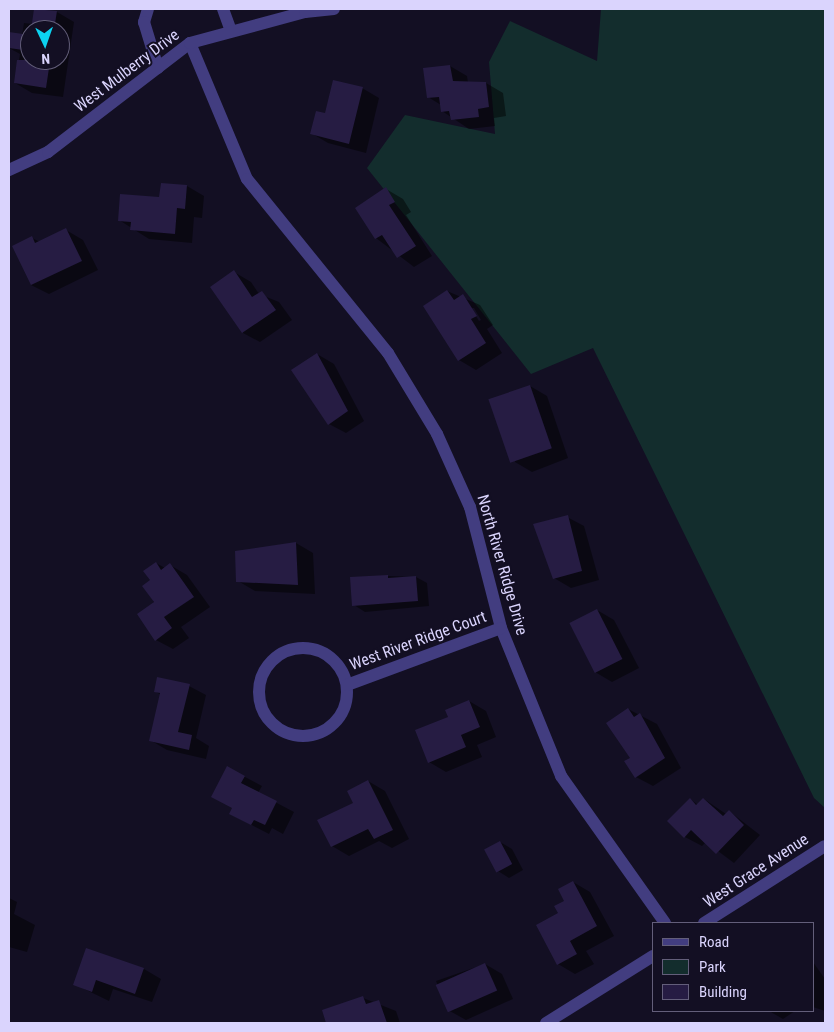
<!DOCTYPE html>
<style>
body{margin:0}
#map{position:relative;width:834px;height:1032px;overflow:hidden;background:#130f23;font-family:"Roboto Condensed",sans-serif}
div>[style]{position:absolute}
.green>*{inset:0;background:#132d2d}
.shadow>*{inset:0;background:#0007}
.building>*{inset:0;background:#261c43;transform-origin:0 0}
.minor>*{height:12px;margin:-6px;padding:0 6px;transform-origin:6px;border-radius:6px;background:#423d80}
.minor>.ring{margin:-6px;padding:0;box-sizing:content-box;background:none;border:12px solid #423d80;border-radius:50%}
span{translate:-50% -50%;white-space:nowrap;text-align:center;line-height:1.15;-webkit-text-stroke:4px #130f23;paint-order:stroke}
.street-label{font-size:16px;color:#dad4fd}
.frame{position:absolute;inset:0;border:10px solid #dad4fd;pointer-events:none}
.legend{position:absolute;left:652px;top:922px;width:162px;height:90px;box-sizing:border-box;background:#130f23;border:1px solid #635e7a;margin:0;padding:6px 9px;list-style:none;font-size:15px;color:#dad4fd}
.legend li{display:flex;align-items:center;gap:10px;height:25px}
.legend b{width:25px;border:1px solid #635e7a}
.north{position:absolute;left:20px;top:20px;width:50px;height:50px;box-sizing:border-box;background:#130f23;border:1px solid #635e7a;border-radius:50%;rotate:177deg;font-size:14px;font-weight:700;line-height:20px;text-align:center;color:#dad4fd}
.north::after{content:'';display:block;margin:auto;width:18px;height:22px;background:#0cd2f0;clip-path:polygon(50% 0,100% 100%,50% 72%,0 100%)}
</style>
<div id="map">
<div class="green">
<i style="clip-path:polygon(601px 9px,825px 9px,825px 808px,814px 798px,593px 348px,531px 374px,367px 168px,405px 115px,495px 134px,489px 62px,510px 21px,597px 61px)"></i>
</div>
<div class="shadow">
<i style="clip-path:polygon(evenodd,35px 9px,57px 12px,74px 22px,63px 97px,32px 93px,15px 83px,20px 54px,9px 48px,9px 33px,22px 35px,24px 23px,33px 24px,35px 9px,30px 30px,60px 30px,60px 60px,30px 60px,30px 30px)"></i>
<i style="clip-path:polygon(450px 66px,467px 76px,468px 83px,486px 83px,503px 93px,506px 116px,494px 118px,495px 126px,469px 129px,442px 111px,441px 105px,428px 97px)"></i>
<i style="clip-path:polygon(362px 88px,379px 98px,366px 153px,328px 143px,311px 133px,325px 115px)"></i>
<i style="clip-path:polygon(162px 184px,187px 186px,204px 196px,202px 218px,194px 217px,192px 243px,149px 239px,119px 220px,160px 198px)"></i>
<i style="clip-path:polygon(386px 189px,403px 199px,411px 212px,406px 215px,432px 256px,414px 267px,376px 238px,357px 208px)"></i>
<i style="clip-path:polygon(66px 230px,83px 240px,98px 270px,49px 294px,31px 285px,32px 238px,40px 242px)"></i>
<i style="clip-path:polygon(234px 272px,251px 282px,259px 294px,279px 302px,292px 320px,260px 342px,243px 333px)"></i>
<i style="clip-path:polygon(evenodd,447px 291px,480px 305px,493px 325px,487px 329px,502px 353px,476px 370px,459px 360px,447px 291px,471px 308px,474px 308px,481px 320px,479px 321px,471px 308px)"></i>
<i style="clip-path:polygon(317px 354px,334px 364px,364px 421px,346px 433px,329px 424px)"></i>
<i style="clip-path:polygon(530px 386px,547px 396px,568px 458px,532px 472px,515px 462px)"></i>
<i style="clip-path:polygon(567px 517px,584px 526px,599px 580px,571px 588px,554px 578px,535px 525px)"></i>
<i style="clip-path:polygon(296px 543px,313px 553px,315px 594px,255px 591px,238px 581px)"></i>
<i style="clip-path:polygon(156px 563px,165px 568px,170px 565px,187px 575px,210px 607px,181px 627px,189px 638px,173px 649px,156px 640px,152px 580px)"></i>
<i style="clip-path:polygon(387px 576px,416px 577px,427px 583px,429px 606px,365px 612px,354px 605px)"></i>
<i style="clip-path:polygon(597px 610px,614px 620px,639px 668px,612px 682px,595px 672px)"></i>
<i style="clip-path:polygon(189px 686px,206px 695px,196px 738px,209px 746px,206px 759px,167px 750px,150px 740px,161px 695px,155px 691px)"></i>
<i style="clip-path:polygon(469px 701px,486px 711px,496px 737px,477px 745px,482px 757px,446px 772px,429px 762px,449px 718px)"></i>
<i style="clip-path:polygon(628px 709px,657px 724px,681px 768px,653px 786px,636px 777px)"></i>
<i style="clip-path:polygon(228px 768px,262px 786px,258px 793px,294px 812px,283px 834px,272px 828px,269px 834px,248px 823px,234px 808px)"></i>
<i style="clip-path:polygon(368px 781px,385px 791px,409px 839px,392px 848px,379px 841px,349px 856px,332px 846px)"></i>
<i style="clip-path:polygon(690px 799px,698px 805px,704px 799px,726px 814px,729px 811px,760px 835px,734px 863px,706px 842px,702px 846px,685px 837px)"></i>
<i style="clip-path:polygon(500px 842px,512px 849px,523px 870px,509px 878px,498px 871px)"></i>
<i style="clip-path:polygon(573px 882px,590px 892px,614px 936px,586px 951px,594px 964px,575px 974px,558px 964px,560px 914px)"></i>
<i style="clip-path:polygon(9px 898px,17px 902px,14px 914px,35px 925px,27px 952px,9px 947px)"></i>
<i style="clip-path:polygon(813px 962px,825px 979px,825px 1011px,813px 1007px)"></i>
<i style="clip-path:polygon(485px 964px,502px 974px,513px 999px,466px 1020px,448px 1010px,436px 981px)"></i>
<i style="clip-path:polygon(144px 969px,161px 979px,152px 1002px,113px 989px,109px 1001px,74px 984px)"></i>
<i style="clip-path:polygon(363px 998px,396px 1011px,400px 1023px,327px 1023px,323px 1011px)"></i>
<i style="clip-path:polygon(769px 1011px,795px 1011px,783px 1019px)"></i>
</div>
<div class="building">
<i style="clip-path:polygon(34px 9px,57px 11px,54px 30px,31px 30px)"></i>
<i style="clip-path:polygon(9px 32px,30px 35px,30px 51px,9px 48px)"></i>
<i style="clip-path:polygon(17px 60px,44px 60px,43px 67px,49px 68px,46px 88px,14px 83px)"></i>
<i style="clip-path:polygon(450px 65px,453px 81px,486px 82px,489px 107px,478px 109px,479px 117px,451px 120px,449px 111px,441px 112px,439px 97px,427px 98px,423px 68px)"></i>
<i style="clip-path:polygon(333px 80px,363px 87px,349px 144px,310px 134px,316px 111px,325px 113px)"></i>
<i style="clip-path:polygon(161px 183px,187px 185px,185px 209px,177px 208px,175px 234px,130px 230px,131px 222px,118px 221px,120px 194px,159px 197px)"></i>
<i style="clip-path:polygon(386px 187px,395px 202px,389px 205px,416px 246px,397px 258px,382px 235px,375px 239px,355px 208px)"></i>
<i style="clip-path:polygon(66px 228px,82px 261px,31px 285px,12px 246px,32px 236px,35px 243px)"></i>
<i style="clip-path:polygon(234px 270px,252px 297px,262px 291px,276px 310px,242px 333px,210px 287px)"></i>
<i style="clip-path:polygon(447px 290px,454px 300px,463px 294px,477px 316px,471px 319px,486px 343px,458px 361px,423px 306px)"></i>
<i style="clip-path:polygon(317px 353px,348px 411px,328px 425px,291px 370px)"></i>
<i style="left:530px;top:385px;width:67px;height:44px;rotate:71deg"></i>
<i style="clip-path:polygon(568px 515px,582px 571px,553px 579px,533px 524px)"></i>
<i style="clip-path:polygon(296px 542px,298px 585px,236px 582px,235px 551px)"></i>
<i style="clip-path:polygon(156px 562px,161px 570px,170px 563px,194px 597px,164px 617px,172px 628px,155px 641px,137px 614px,154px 602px,142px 586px,150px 580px,143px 571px)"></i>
<i style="clip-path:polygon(388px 575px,388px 578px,416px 576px,418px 601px,352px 606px,350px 577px)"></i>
<i style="left:597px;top:609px;width:56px;height:31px;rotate:63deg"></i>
<i style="clip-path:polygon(157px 677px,190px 684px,178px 732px,192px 735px,189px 750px,149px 741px,160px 693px,154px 692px)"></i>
<i style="clip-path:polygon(469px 700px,480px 727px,461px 735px,466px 747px,428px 763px,415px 730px,448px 717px,445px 710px)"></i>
<i style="clip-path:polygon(628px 708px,634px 717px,640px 713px,665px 758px,635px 778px,624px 761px,630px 758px,606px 723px)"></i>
<i style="clip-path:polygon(227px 766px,245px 776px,241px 783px,277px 801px,265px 825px,254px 820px,251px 825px,229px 814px,232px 808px,211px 797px)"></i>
<i style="clip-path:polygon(368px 780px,393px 830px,374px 839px,368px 829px,331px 847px,317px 820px,353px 803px,347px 791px)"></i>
<i style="clip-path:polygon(690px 798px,696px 805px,703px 798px,723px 816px,729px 810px,744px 825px,716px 854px,691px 830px,684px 838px,667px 821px)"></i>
<i style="left:500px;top:841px;width:26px;height:18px;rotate:62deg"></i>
<i style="clip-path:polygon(573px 881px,597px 926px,570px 941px,577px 954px,557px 965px,536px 925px,558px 913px,554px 906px,564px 901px,558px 889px)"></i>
<i style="clip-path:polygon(86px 948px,144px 968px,135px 994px,96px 980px,92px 992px,73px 985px)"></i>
<i style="left:485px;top:963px;width:30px;height:54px;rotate:66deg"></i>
<i style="clip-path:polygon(363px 996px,366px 1004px,379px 1000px,387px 1023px,326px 1023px,322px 1010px)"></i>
</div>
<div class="minor">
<i style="left:148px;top:9px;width:14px;rotate:107deg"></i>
<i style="left:144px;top:22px;width:48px;rotate:73.1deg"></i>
<i style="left:223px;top:9px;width:23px;rotate:70deg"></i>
<i style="left:190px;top:43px;width:147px;rotate:67.3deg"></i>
<i style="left:247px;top:179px;width:224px;rotate:51deg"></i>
<i style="left:388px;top:353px;width:95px;rotate:58.8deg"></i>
<i style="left:437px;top:434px;width:80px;rotate:65.7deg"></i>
<i style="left:470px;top:507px;width:125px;rotate:75.6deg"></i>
<i style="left:501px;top:628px;width:160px;rotate:67.9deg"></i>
<i style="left:561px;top:776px;width:180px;rotate:54.7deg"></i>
<i style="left:9px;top:170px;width:43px;rotate:-24.8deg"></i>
<i style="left:48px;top:152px;width:179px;rotate:-37.5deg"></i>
<i style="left:190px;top:43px;width:119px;rotate:-15.1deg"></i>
<i style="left:305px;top:12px;width:29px;rotate:-6deg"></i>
<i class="ring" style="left:259px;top:648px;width:76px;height:76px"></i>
<i style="left:347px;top:685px;width:164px;rotate:-20.3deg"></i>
<i style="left:704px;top:923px;width:143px;rotate:-32.5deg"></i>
<i style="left:546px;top:1023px;width:126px;rotate:-32.1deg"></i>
</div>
<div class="street-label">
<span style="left:127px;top:71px;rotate:-37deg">West Mulberry Drive</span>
<span style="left:502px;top:565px;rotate:74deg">North River Ridge Drive</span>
<span style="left:418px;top:641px;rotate:-20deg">West River Ridge Court</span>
<span style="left:756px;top:871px;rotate:-33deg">West Grace Avenue</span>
</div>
<div class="frame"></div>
<ul class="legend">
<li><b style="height:6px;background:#423d80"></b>Road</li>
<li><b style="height:14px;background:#132d2d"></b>Park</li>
<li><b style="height:14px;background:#261c43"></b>Building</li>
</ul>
<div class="north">N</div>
</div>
